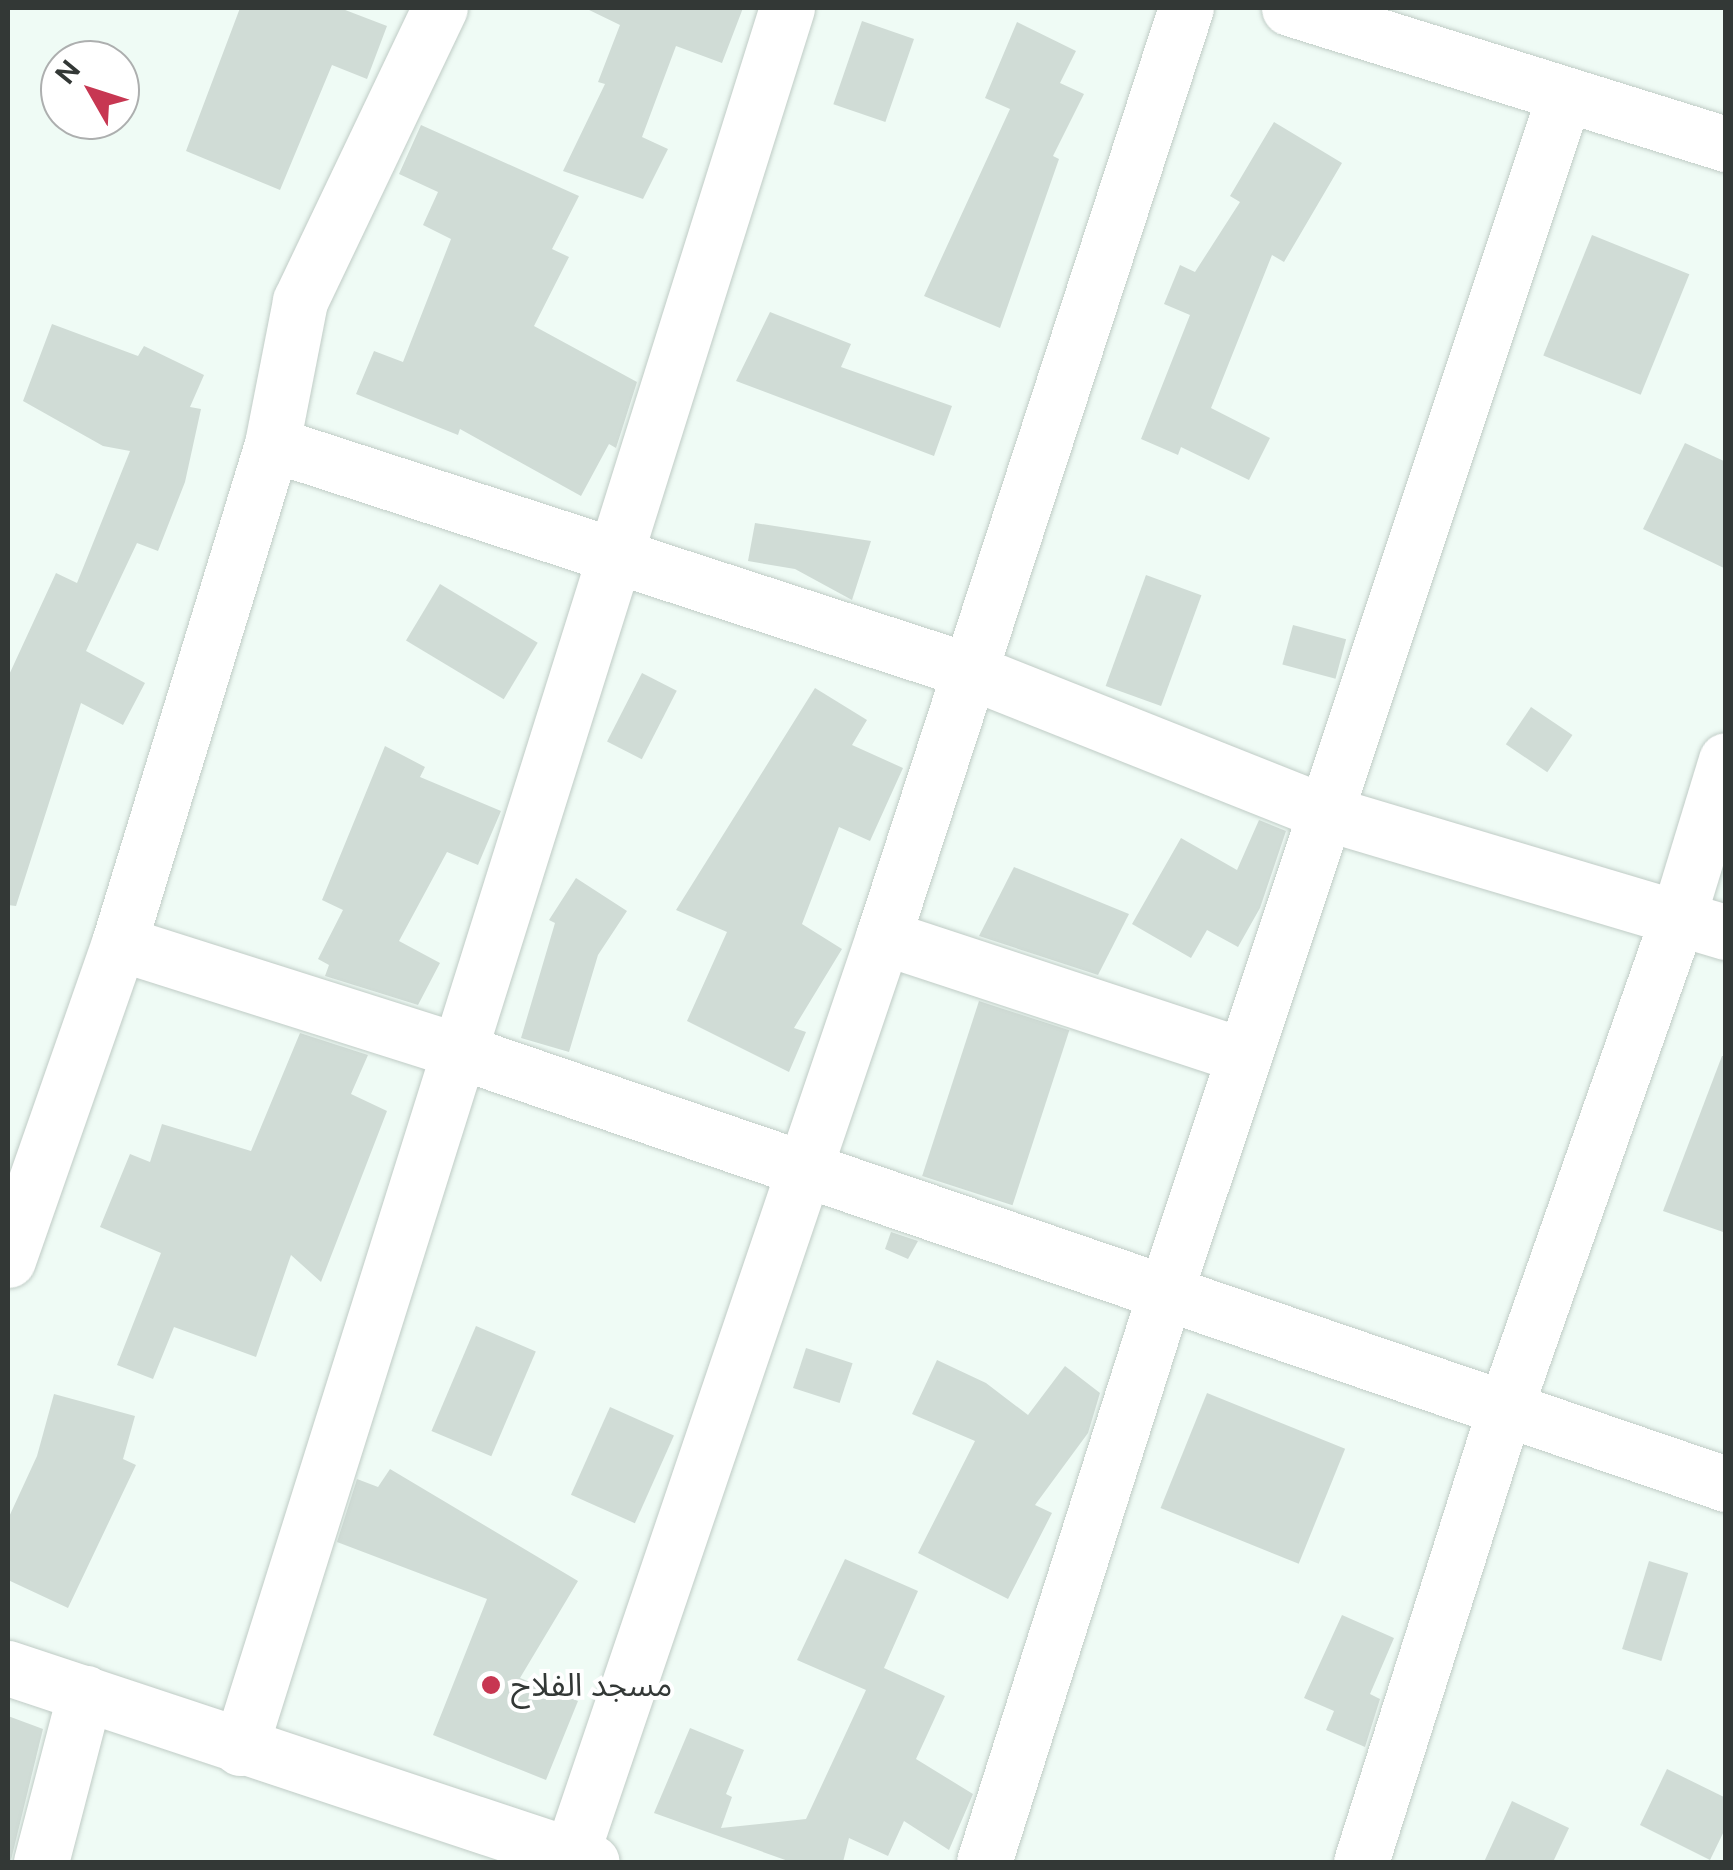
<!DOCTYPE html>
<meta charset="utf-8">
<style>
body{margin:0}
#map{position:relative;width:1733px;height:1870px;overflow:hidden;background:#effbf5;font-family:"DM Sans","Noto Sans Arabic",sans-serif}
div>[style]{position:absolute}
.building>*{inset:0;background:#d0dcd6;transform-origin:0 0}
.roads{filter:drop-shadow(0 0 2px #c0ccc6) drop-shadow(0 0 2px #c0ccc6)}
.minor>*{height:55px;margin:-27.5px;padding:0 27.5px;transform-origin:27.5px;border-radius:27.5px;background:#fff}
.dots>*{width:28px;height:28px;translate:-50% -50%;box-sizing:border-box;border:5px solid #fff;border-radius:50%}
span{translate:-50% -50%;white-space:nowrap;text-align:center;line-height:1.15;-webkit-text-stroke:8px #fff;paint-order:stroke}
.poi-label{font-size:32px;color:#333836}
.left{translate:0 -50%;text-align:left}
.frame{position:absolute;inset:0;border:10px solid #333836;pointer-events:none}
.north{position:absolute;left:40px;top:40px;width:100px;height:100px;box-sizing:border-box;background:#fff;border:2px solid #adafaf;border-radius:50%;rotate:309deg;font-size:28px;font-weight:700;line-height:40px;text-align:center;color:#333836}
.north::after{content:'';display:block;margin:auto;width:35px;height:45px;background:#c73752;clip-path:polygon(50% 0,100% 100%,50% 72%,0 100%)}
</style>
<div id="map">
<div class="building">
<i style="clip-path:polygon(240px 8px,340px 8px,387px 26px,367px 79px,332px 65px,280px 190px,186px 151px)"></i>
<i style="clip-path:polygon(585px 8px,743px 8px,722px 63px,676px 46px,642px 137px,668px 149px,643px 199px,563px 171px,605px 84px,598px 82px,620px 25px)"></i>
<i style="left:862px;top:21px;width:55px;height:88px;rotate:19deg"></i>
<i style="clip-path:polygon(1017px 22px,1076px 51px,1060px 83px,1084px 94px,1053px 156px,1059px 159px,1000px 328px,924px 296px,1010px 109px,985px 98px)"></i>
<i style="clip-path:polygon(1274px 122px,1342px 163px,1284px 262px,1272px 255px,1211px 408px,1270px 438px,1249px 480px,1181px 447px,1178px 455px,1141px 439px,1190px 315px,1164px 304px,1180px 265px,1195px 272px,1240px 202px,1230px 196px)"></i>
<i style="clip-path:polygon(421px 125px,579px 196px,552px 249px,569px 257px,534px 326px,637px 382px,616px 448px,609px 444px,581px 496px,460px 429px,458px 435px,356px 394px,374px 351px,403px 362px,451px 239px,423px 225px,438px 192px,399px 174px)"></i>
<i style="left:1592px;top:235px;width:105px;height:130px;rotate:22deg"></i>
<i style="clip-path:polygon(770px 312px,851px 344px,841px 367px,952px 406px,934px 456px,736px 381px)"></i>
<i style="clip-path:polygon(52px 324px,138px 356px,144px 346px,204px 375px,190px 407px,201px 409px,185px 482px,158px 551px,137px 543px,86px 651px,145px 683px,123px 725px,81px 703px,16px 906px,8px 905px,8px 677px,56px 573px,77px 583px,130px 451px,103px 446px,23px 401px)"></i>
<i style="clip-path:polygon(1685px 443px,1726px 462px,1726px 569px,1643px 529px)"></i>
<i style="clip-path:polygon(755px 523px,871px 541px,852px 600px,795px 569px,748px 561px)"></i>
<i style="left:1146px;top:575px;width:59px;height:118px;rotate:20deg"></i>
<i style="left:440px;top:584px;width:114px;height:66px;rotate:31deg"></i>
<i style="left:1293px;top:625px;width:55px;height:41px;rotate:15deg"></i>
<i style="left:642px;top:673px;width:39px;height:77px;rotate:27deg"></i>
<i style="clip-path:polygon(815px 688px,867px 720px,852px 745px,903px 768px,870px 841px,839px 827px,802px 924px,842px 949px,794px 1028px,806px 1032px,789px 1072px,687px 1021px,727px 932px,676px 910px)"></i>
<i style="left:1531px;top:707px;width:50px;height:45px;rotate:34deg"></i>
<i style="clip-path:polygon(385px 746px,425px 767px,420px 777px,501px 811px,478px 865px,447px 852px,399px 941px,440px 963px,418px 1005px,325px 976px,329px 965px,318px 959px,343px 910px,322px 900px)"></i>
<i style="clip-path:polygon(1259px 820px,1286px 831px,1260px 908px,1238px 947px,1207px 930px,1191px 958px,1132px 924px,1181px 838px,1237px 870px)"></i>
<i style="clip-path:polygon(1014px 867px,1129px 914px,1098px 975px,979px 936px)"></i>
<i style="clip-path:polygon(576px 878px,627px 911px,598px 955px,569px 1052px,521px 1038px,555px 923px,549px 920px)"></i>
<i style="left:979px;top:1001px;width:95px;height:184px;rotate:18deg"></i>
<i style="clip-path:polygon(300px 1033px,368px 1055px,351px 1094px,387px 1111px,321px 1282px,291px 1255px,256px 1357px,174px 1327px,153px 1379px,117px 1365px,161px 1253px,100px 1227px,130px 1154px,150px 1162px,162px 1124px,251px 1151px)"></i>
<i style="clip-path:polygon(1722px 1056px,1726px 1056px,1726px 1233px,1663px 1211px)"></i>
<i style="clip-path:polygon(891px 1232px,918px 1241px,908px 1259px,885px 1249px)"></i>
<i style="left:476px;top:1326px;width:65px;height:114px;rotate:23deg"></i>
<i style="left:806px;top:1348px;width:49px;height:42px;rotate:18deg"></i>
<i style="clip-path:polygon(937px 1360px,986px 1383px,1028px 1415px,1065px 1366px,1100px 1393px,1088px 1433px,1035px 1505px,1052px 1513px,1008px 1599px,918px 1553px,975px 1441px,912px 1414px)"></i>
<i style="left:1207px;top:1393px;width:149px;height:124px;rotate:22deg"></i>
<i style="clip-path:polygon(54px 1394px,135px 1416px,123px 1459px,136px 1465px,68px 1608px,8px 1580px,8px 1519px,37px 1456px)"></i>
<i style="left:610px;top:1407px;width:70px;height:96px;rotate:24deg"></i>
<i style="clip-path:polygon(390px 1469px,578px 1581px,520px 1678px,578px 1701px,546px 1780px,433px 1735px,487px 1599px,337px 1542px,357px 1479px,378px 1487px)"></i>
<i style="clip-path:polygon(845px 1559px,918px 1591px,884px 1668px,945px 1696px,916px 1759px,973px 1794px,949px 1850px,904px 1821px,888px 1856px,849px 1838px,843px 1862px,791px 1862px,654px 1813px,690px 1728px,744px 1750px,726px 1794px,732px 1797px,721px 1828px,806px 1819px,866px 1690px,797px 1660px)"></i>
<i style="left:1649px;top:1561px;width:41px;height:92px;rotate:17deg"></i>
<i style="clip-path:polygon(1342px 1615px,1394px 1638px,1370px 1694px,1380px 1699px,1365px 1747px,1326px 1730px,1334px 1711px,1304px 1698px)"></i>
<i style="clip-path:polygon(8px 1716px,43px 1729px,11px 1860px,8px 1859px)"></i>
<i style="clip-path:polygon(1667px 1769px,1726px 1798px,1726px 1827px,1710px 1860px,1640px 1825px)"></i>
<i style="clip-path:polygon(1512px 1801px,1569px 1828px,1553px 1862px,1484px 1862px)"></i>
</div>
<div class="roads">
<div class="minor">
<i style="left:1289px;top:8px;width:458px;rotate:17.3deg"></i>
<i style="left:272px;top:444px;width:731px;rotate:18.01deg"></i>
<i style="left:967px;top:670px;width:386px;rotate:21.7deg"></i>
<i style="left:1326px;top:813px;width:417px;rotate:16.6deg"></i>
<i style="left:883px;top:937px;width:380px;rotate:18.2deg"></i>
<i style="left:119px;top:943px;width:354px;rotate:17.6deg"></i>
<i style="left:456px;top:1050px;width:1342px;rotate:18.87deg"></i>
<i style="left:8px;top:1260px;width:336px;rotate:-70.7deg"></i>
<i style="left:119px;top:943px;width:522px;rotate:-72.95deg"></i>
<i style="left:272px;top:444px;width:146px;rotate:-78.9deg"></i>
<i style="left:300px;top:301px;width:325px;rotate:-64.5deg"></i>
<i style="left:8px;top:1668px;width:615px;rotate:18.38deg"></i>
<i style="left:240px;top:1748px;width:1824px;rotate:-72.55deg"></i>
<i style="left:571px;top:1855px;width:970px;rotate:-71.23deg"></i>
<i style="left:883px;top:937px;width:977px;rotate:-71.94deg"></i>
<i style="left:41px;top:1862px;width:175px;rotate:-75.4deg"></i>
<i style="left:984px;top:1862px;width:597px;rotate:-72.35deg"></i>
<i style="left:1165px;top:1293px;width:1261px;rotate:-71.55deg"></i>
<i style="left:1361px;top:1862px;width:473px;rotate:-72.4deg"></i>
<i style="left:1504px;top:1411px;width:524px;rotate:-70.6deg"></i>
<i style="left:1678px;top:917px;width:164px;rotate:-73deg"></i>
</div>
</div>
<div class="dots">
<i style="left:491px;top:1685px;background:#c73752"></i>
</div>
<div class="poi-label">
<span class="left" style="left:511px;top:1685px">مسجد الفلاح</span>
</div>
<div class="frame"></div>
<div class="north">N</div>
</div>
